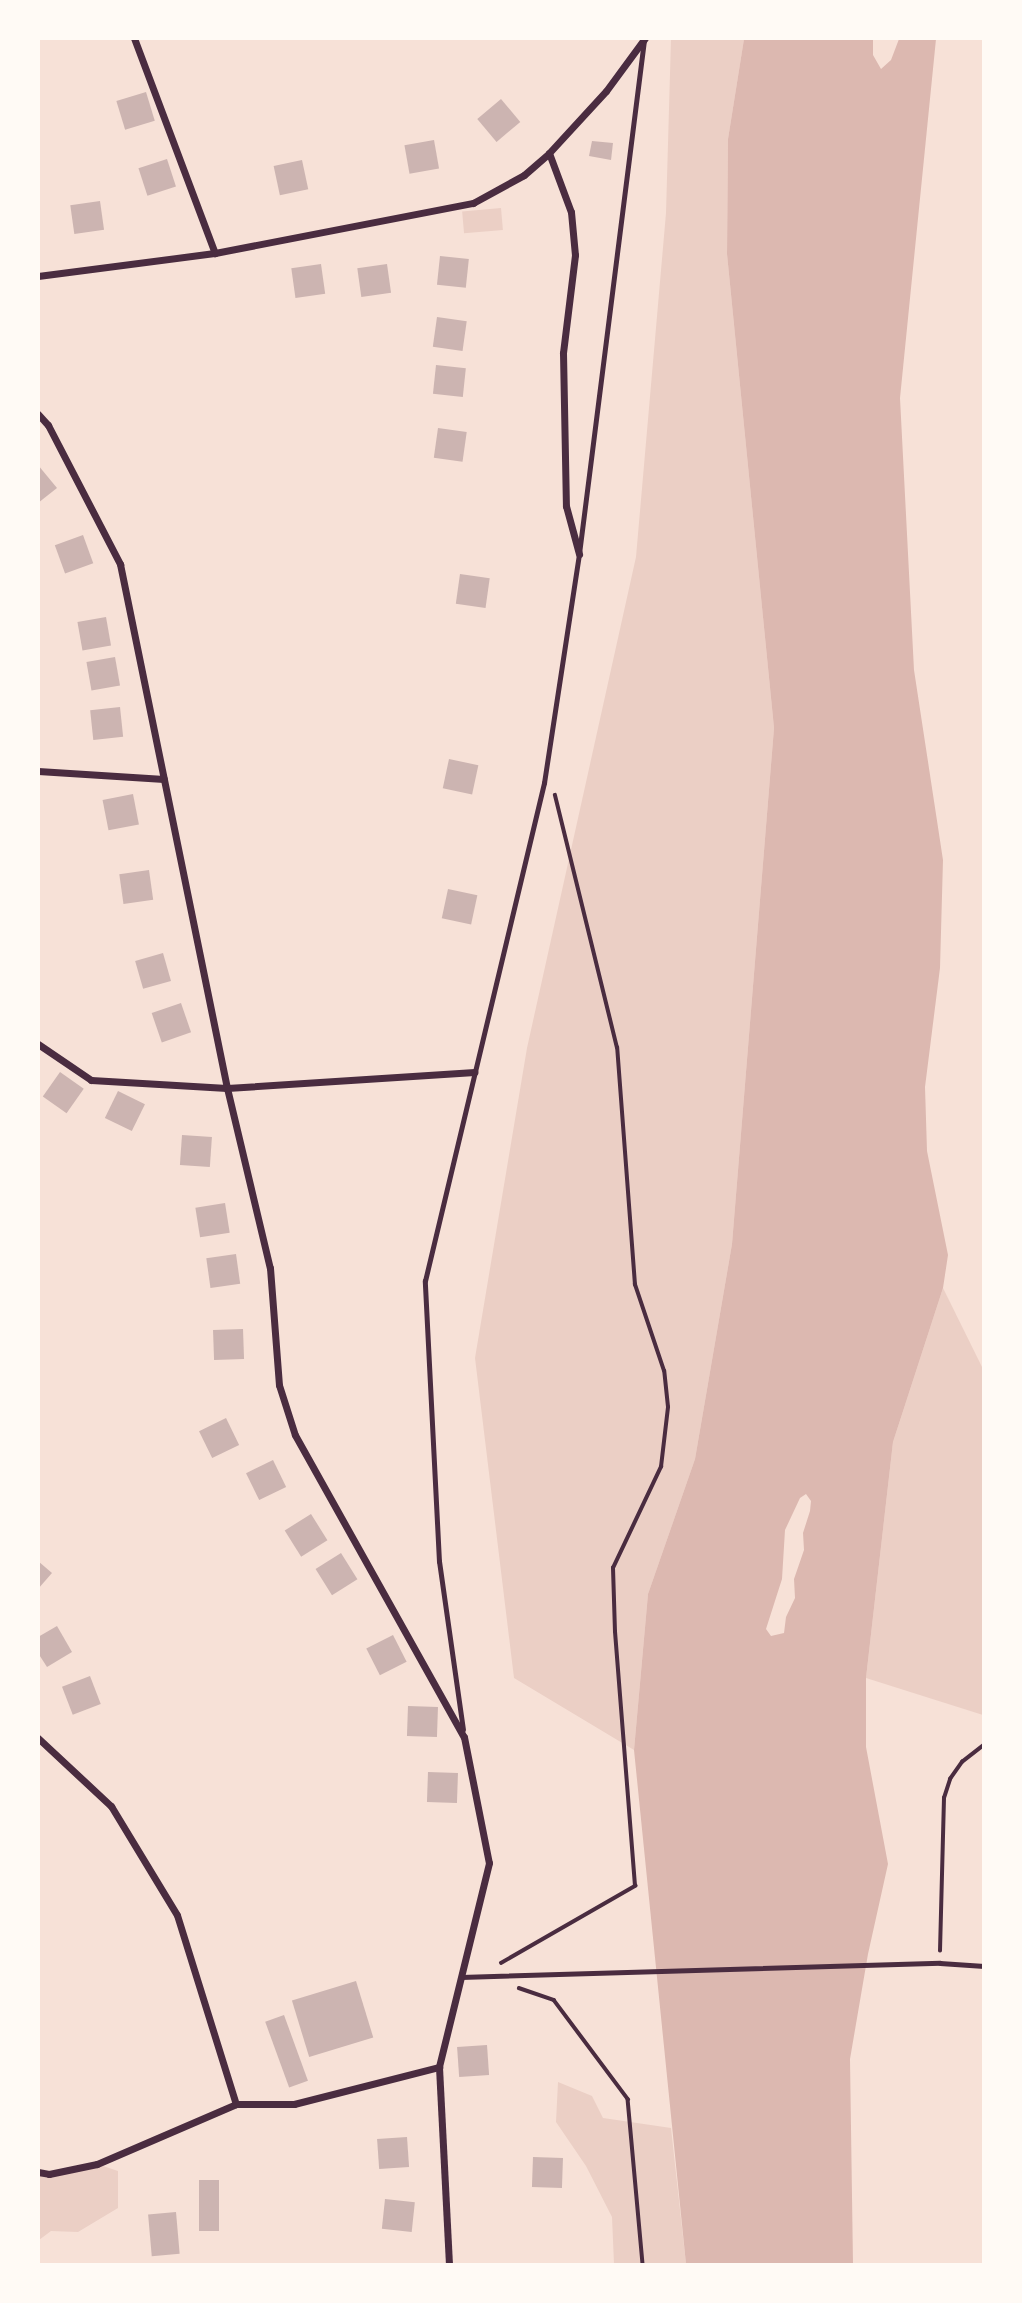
<!DOCTYPE html>
<style>
body{margin:0}
#map{position:relative;width:1022px;height:2303px;overflow:hidden;background:#f7e1d7;font-family:"Fira Sans",sans-serif}
div>[style]{position:absolute}
.green>*{inset:0;background:#ebcfc5;transform-origin:0 0}
.water>*{inset:0;background:#dcb8b0}
.building>*{inset:0;background:#ccb4b1;transform-origin:0 0}
.path>*{height:3.5px;margin:-1.75px;padding:0 1.75px;transform-origin:1.75px;border-radius:1.75px;background:#4a2c40}
.service>*{height:4.5px;margin:-2.25px;padding:0 2.25px;transform-origin:2.25px;border-radius:2.25px;background:#4a2c40}
.minor>*{height:7px;margin:-3.5px;padding:0 3.5px;transform-origin:3.5px;border-radius:3.5px;background:#4a2c40}
span{translate:-50% -50%;white-space:nowrap;text-align:center;line-height:1.15;-webkit-text-stroke:6px #fffaf5;paint-order:stroke}
.frame{position:absolute;inset:0;border:40px solid #fffaf5;pointer-events:none}
</style>
<div id="map">
<div class="green">
<i style="clip-path:polygon(671px 39px,744px 39px,728px 139px,727px 254px,774px 728px,732px 1244px,695px 1459px,648px 1594px,634px 1750px,514px 1678px,475px 1358px,527px 1048px,636px 557px,666px 213px)"></i>
<i style="left:501px;top:208px;width:22px;height:39px;rotate:85deg"></i>
<i style="clip-path:polygon(943px 1288px,983px 1369px,983px 1715px,866px 1678px,893px 1442px)"></i>
<i style="clip-path:polygon(558px 2082px,592px 2096px,603px 2118px,671px 2128px,686px 2264px,614px 2264px,612px 2217px,586px 2166px,556px 2122px)"></i>
<i style="clip-path:polygon(97px 2164px,118px 2171px,118px 2208px,78px 2232px,51px 2231px,39px 2240px,39px 2172px,49px 2174px)"></i>
</div>
<div class="water">
<i style="clip-path:polygon(evenodd,744px 39px,873px 39px,873px 55px,881px 69px,891px 60px,899px 39px,936px 39px,900px 398px,914px 670px,943px 860px,940px 968px,925px 1087px,927px 1151px,948px 1255px,943px 1288px,893px 1442px,866px 1678px,866px 1747px,888px 1864px,868px 1954px,850px 2059px,853px 2264px,686px 2264px,634px 1750px,648px 1594px,695px 1459px,732px 1244px,774px 728px,727px 254px,728px 139px,744px 39px,806px 1494px,811px 1501px,810px 1511px,803px 1533px,804px 1550px,794px 1579px,795px 1598px,786px 1617px,784px 1633px,771px 1636px,766px 1629px,782px 1579px,785px 1530px,800px 1498px,806px 1494px)"></i>
</div>
<div class="building">
<i style="left:146px;top:92px;width:30px;height:31px;rotate:73deg"></i>
<i style="left:501px;top:99px;width:30px;height:31px;rotate:50deg"></i>
<i style="left:434px;top:140px;width:29px;height:30px;rotate:80deg"></i>
<i style="clip-path:polygon(592px 141px,613px 143px,611px 160px,589px 156px)"></i>
<i style="left:167px;top:159px;width:29px;height:30px;rotate:72deg"></i>
<i style="left:302px;top:160px;width:30px;height:29px;rotate:78deg"></i>
<i style="left:100px;top:201px;width:29px;height:30px;rotate:82deg"></i>
<i style="left:440px;top:256px;width:29px;height:29px;rotate:6deg"></i>
<i style="left:321px;top:264px;width:30px;height:30px;rotate:82deg"></i>
<i style="left:387px;top:264px;width:29px;height:30px;rotate:82deg"></i>
<i style="left:437px;top:317px;width:30px;height:30px;rotate:8deg"></i>
<i style="left:436px;top:365px;width:30px;height:29px;rotate:6deg"></i>
<i style="left:438px;top:428px;width:29px;height:30px;rotate:8deg"></i>
<i style="clip-path:polygon(38px 465px,57px 488px,38px 503px)"></i>
<i style="left:83px;top:535px;width:30px;height:30px;rotate:70deg"></i>
<i style="left:460px;top:574px;width:30px;height:30px;rotate:8deg"></i>
<i style="left:106px;top:617px;width:29px;height:29px;rotate:80deg"></i>
<i style="left:115px;top:657px;width:29px;height:29px;rotate:80deg"></i>
<i style="left:120px;top:707px;width:30px;height:30px;rotate:84deg"></i>
<i style="left:449px;top:759px;width:30px;height:30px;rotate:12deg"></i>
<i style="left:133px;top:794px;width:31px;height:31px;rotate:79deg"></i>
<i style="left:149px;top:870px;width:30px;height:30px;rotate:82deg"></i>
<i style="left:448px;top:889px;width:30px;height:30px;rotate:12deg"></i>
<i style="left:163px;top:953px;width:29px;height:29px;rotate:74deg"></i>
<i style="left:181px;top:1003px;width:31px;height:31px;rotate:71deg"></i>
<i style="left:60px;top:1072px;width:29px;height:30px;rotate:35deg"></i>
<i style="left:118px;top:1091px;width:30px;height:30px;rotate:26deg"></i>
<i style="left:182px;top:1135px;width:30px;height:30px;rotate:4deg"></i>
<i style="left:225px;top:1203px;width:30px;height:30px;rotate:81deg"></i>
<i style="left:236px;top:1254px;width:30px;height:30px;rotate:82deg"></i>
<i style="left:243px;top:1329px;width:30px;height:30px;rotate:88deg"></i>
<i style="left:226px;top:1418px;width:30px;height:30px;rotate:64deg"></i>
<i style="left:273px;top:1460px;width:30px;height:30px;rotate:64deg"></i>
<i style="left:311px;top:1514px;width:31px;height:31px;rotate:58deg"></i>
<i style="left:341px;top:1553px;width:31px;height:30px;rotate:58deg"></i>
<i style="clip-path:polygon(38px 1561px,52px 1573px,38px 1589px)"></i>
<i style="clip-path:polygon(57px 1626px,72px 1652px,47px 1667px,38px 1653px,38px 1637px)"></i>
<i style="left:393px;top:1635px;width:30px;height:30px;rotate:63deg"></i>
<i style="left:90px;top:1676px;width:30px;height:30px;rotate:69deg"></i>
<i style="left:408px;top:1706px;width:30px;height:30px;rotate:2deg"></i>
<i style="left:428px;top:1772px;width:30px;height:30px;rotate:2deg"></i>
<i style="left:356px;top:1981px;width:59px;height:67px;rotate:73deg"></i>
<i style="left:284px;top:2015px;width:70px;height:20px;rotate:70deg"></i>
<i style="left:487px;top:2045px;width:30px;height:30px;rotate:86deg"></i>
<i style="left:407px;top:2137px;width:30px;height:30px;rotate:86deg"></i>
<i style="left:533px;top:2157px;width:30px;height:30px;rotate:2deg"></i>
<i style="left:199px;top:2180px;width:20px;height:51px"></i>
<i style="left:385px;top:2199px;width:30px;height:30px;rotate:6deg"></i>
<i style="left:176px;top:2212px;width:42px;height:28px;rotate:85deg"></i>
</div>
<div class="path">
<i style="left:940px;top:1951px;width:153px;rotate:-88.5deg"></i>
<i style="left:944px;top:1798px;width:20px;rotate:-72deg"></i>
<i style="left:950px;top:1779px;width:21px;rotate:-55deg"></i>
<i style="left:962px;top:1762px;width:28px;rotate:-38deg"></i>
<i style="left:501px;top:1963px;width:155px;rotate:-29.9deg"></i>
<i style="left:635px;top:1886px;width:255px;rotate:-94.5deg"></i>
<i style="left:615px;top:1632px;width:64px;rotate:-91.8deg"></i>
<i style="left:613px;top:1568px;width:112px;rotate:-64.6deg"></i>
<i style="left:661px;top:1467px;width:60px;rotate:-83.3deg"></i>
<i style="left:668px;top:1407px;width:36px;rotate:-96deg"></i>
<i style="left:664px;top:1371px;width:91px;rotate:-108.6deg"></i>
<i style="left:635px;top:1285px;width:238px;rotate:-94.3deg"></i>
<i style="left:617px;top:1048px;width:260px;rotate:-103.8deg"></i>
<i style="left:519px;top:1988px;width:37px;rotate:19deg"></i>
<i style="left:554px;top:2000px;width:124px;rotate:53.2deg"></i>
<i style="left:628px;top:2099px;width:166px;rotate:84.8deg"></i>
</div>
<div class="service">
<i style="left:463px;top:1730px;width:170px;rotate:-98.1deg"></i>
<i style="left:439px;top:1562px;width:281px;rotate:-92.9deg"></i>
<i style="left:425px;top:1281px;width:512px;rotate:-76.56deg"></i>
<i style="left:544px;top:783px;width:232px;rotate:-81.3deg"></i>
<i style="left:579px;top:554px;width:518px;rotate:-82.79deg"></i>
<i style="left:461px;top:1977px;width:479px;rotate:-1.7deg"></i>
<i style="left:940px;top:1963px;width:44px;rotate:3.9deg"></i>
</div>
<div class="minor">
<i style="left:134px;top:38px;width:230px;rotate:69.4deg"></i>
<i style="left:549px;top:153px;width:63px;rotate:69.6deg"></i>
<i style="left:571px;top:212px;width:43px;rotate:84.7deg"></i>
<i style="left:575px;top:255px;width:99px;rotate:97deg"></i>
<i style="left:563px;top:353px;width:153px;rotate:88.9deg"></i>
<i style="left:566px;top:506px;width:50px;rotate:74.8deg"></i>
<i style="left:38px;top:276px;width:178px;rotate:-7.4deg"></i>
<i style="left:215px;top:253px;width:263px;rotate:-11deg"></i>
<i style="left:473px;top:203px;width:58px;rotate:-28.8deg"></i>
<i style="left:524px;top:175px;width:33px;rotate:-41deg"></i>
<i style="left:549px;top:153px;width:84px;rotate:-47.4deg"></i>
<i style="left:606px;top:91px;width:66px;rotate:-53.7deg"></i>
<i style="left:38px;top:414px;width:15px;rotate:48deg"></i>
<i style="left:48px;top:425px;width:157px;rotate:62.6deg"></i>
<i style="left:120px;top:564px;width:535px;rotate:78.46deg"></i>
<i style="left:227px;top:1088px;width:185px;rotate:76.6deg"></i>
<i style="left:270px;top:1268px;width:117px;rotate:85.6deg"></i>
<i style="left:279px;top:1385px;width:52px;rotate:72.3deg"></i>
<i style="left:295px;top:1435px;width:346px;rotate:60.8deg"></i>
<i style="left:464px;top:1737px;width:128px;rotate:78.8deg"></i>
<i style="left:489px;top:1863px;width:210px;rotate:103.8deg"></i>
<i style="left:439px;top:2067px;width:197px;rotate:87.1deg"></i>
<i style="left:38px;top:771px;width:126px;rotate:3.6deg"></i>
<i style="left:38px;top:1044px;width:64px;rotate:34.2deg"></i>
<i style="left:91px;top:1080px;width:136px;rotate:3.4deg"></i>
<i style="left:227px;top:1088px;width:248px;rotate:-3.7deg"></i>
<i style="left:38px;top:1738px;width:100px;rotate:43deg"></i>
<i style="left:111px;top:1806px;width:127px;rotate:58.8deg"></i>
<i style="left:177px;top:1915px;width:198px;rotate:72.7deg"></i>
<i style="left:38px;top:2172px;width:11px;rotate:10deg"></i>
<i style="left:49px;top:2174px;width:49px;rotate:-11.8deg"></i>
<i style="left:97px;top:2164px;width:151px;rotate:-23.3deg"></i>
<i style="left:236px;top:2104px;width:58px"></i>
<i style="left:294px;top:2104px;width:150px;rotate:-14.3deg"></i>
</div>
<div class="frame"></div>
</div>
